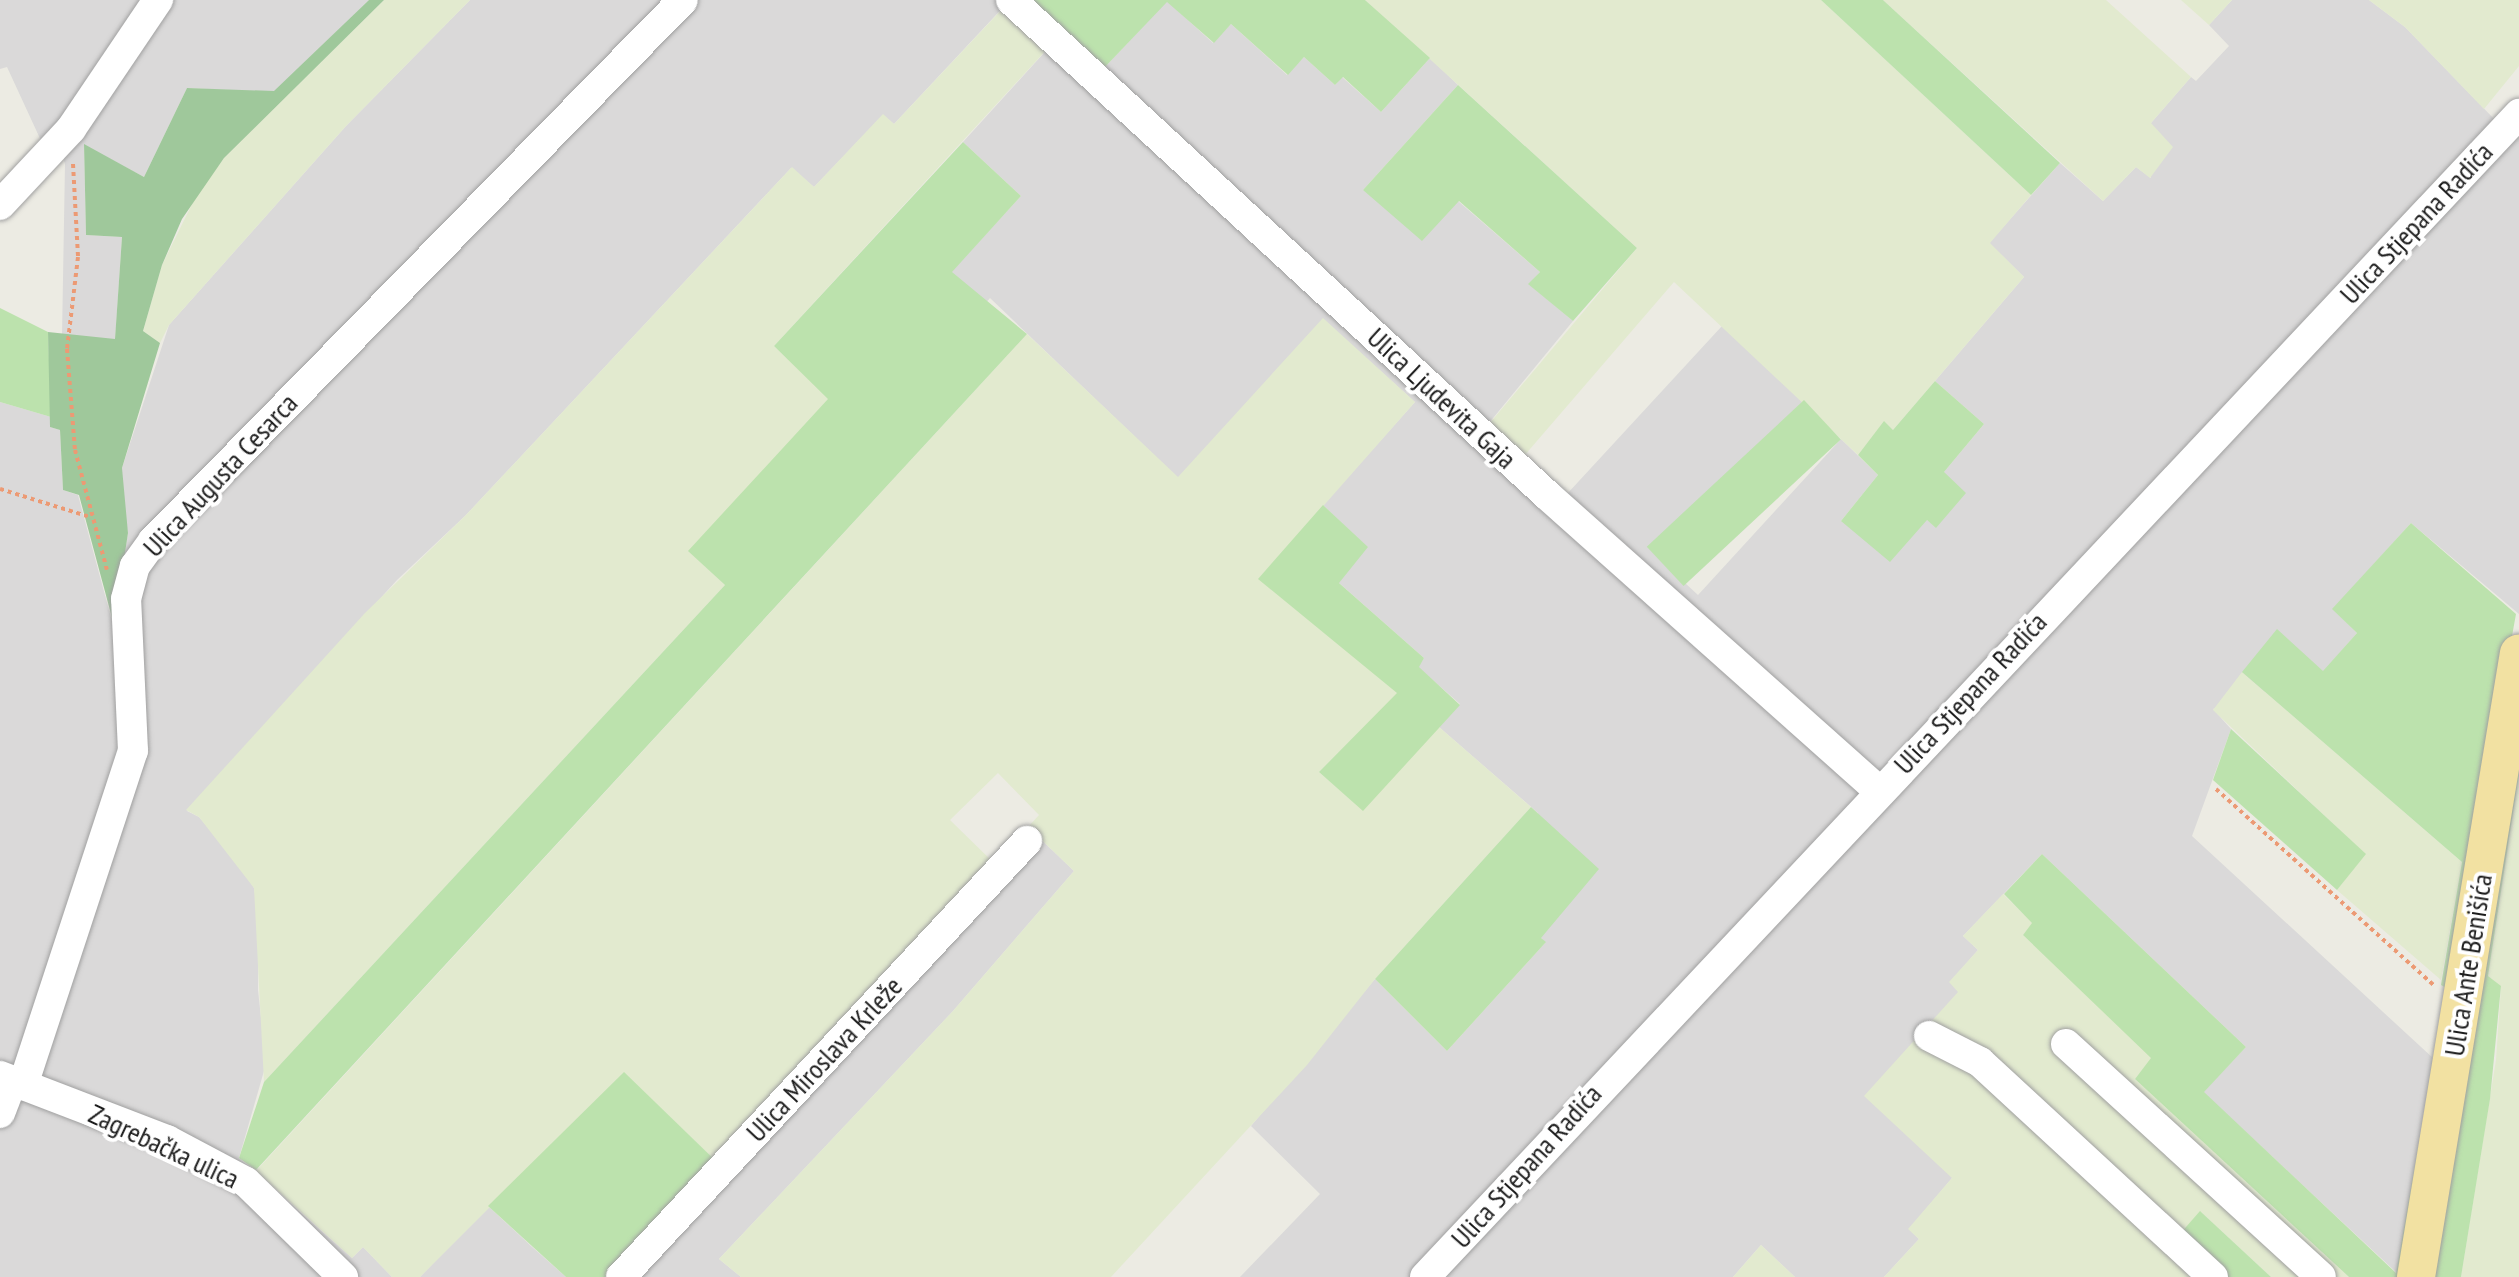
<!DOCTYPE html>
<meta charset="utf-8">
<style>
body{margin:0}
#map{position:relative;width:2519px;height:1277px;overflow:hidden;background:#ecebe3;font-family:"PT Sans Narrow",sans-serif}
div>[style]{position:absolute}
.residential>*{inset:0;background:#dad9d9}
.farmland>*{inset:0;background:#e2eacf}
.grass>*{inset:0;background:#bce2ad;transform-origin:0 0}
.forest>*{inset:0;background:#9fc89b}
.path>*{height:4px;margin-top:-2px;transform-origin:0;background:repeating-linear-gradient(90deg,#ec9a74 0 4px,transparent 0 8px)}
.roads{filter:drop-shadow(0 0 2px #a0a0a0) drop-shadow(0 0 2px #a0a0a0)}
.minor>*{height:30px;margin:-15px;padding:0 15px;transform-origin:15px;border-radius:15px;background:#fff}
.major>*{height:38px;margin:-19px;padding:0 19px;transform-origin:19px;border-radius:19px;background:#f2e1a2}
span{translate:-50% -50%;white-space:nowrap;text-align:center;line-height:1.15;-webkit-text-stroke:8px #fff;paint-order:stroke}
.street-label{font-size:28px;color:#1c1c1c}
</style>
<div id="map">
<div class="residential">
<i style="clip-path:polygon(0 0,369px 0,274px 92px,187px 88px,144px 177px,84px 145px,86px 235px,122px 237px,115px 340px,62px 336px,65px 164px,62px 154px,43px 145px,7px 67px,0 69px)"></i>
<i style="clip-path:polygon(470px 0,1010px 0,894px 124px,883px 115px,814px 187px,791px 168px,466px 515px,397px 580px,187px 811px,199px 817px,236px 860px,254px 888px,258px 911px,258px 990px,266px 1064px,239px 1158px,352px 1258px,363px 1247px,392px 1277px,0 1277px,0 402px,51px 417px,50px 427px,60px 430px,63px 490px,78px 495px,113px 625px,128px 533px,120px 487px,122px 468px,169px 325px,346px 126px)"></i>
<i style="clip-path:polygon(2232px 0,2369px 0,2405px 27px,2498px 123px,2519px 100px,2519px 614px,2411px 523px,2333px 609px,2357px 633px,2323px 672px,2213px 709px,2231px 729px,2192px 836px,2433px 1058px,2397px 1273px,2203px 1092px,2246px 1047px,2042px 854px,1963px 936px,1978px 950px,1950px 982px,1959px 991px,1952px 1178px,1909px 1229px,1919px 1239px,1884px 1277px,1795px 1277px,1761px 1245px,1733px 1277px,1240px 1277px,1320px 1194px,1251px 1126px,1375px 979px,1447px 1051px,1545px 943px,1541px 938px,1538px 813px,1439px 727px,1460px 704px,1418px 667px,1424px 658px,1338px 582px,1367px 547px,1323px 505px,1415px 402px,1323px 319px,1178px 478px,990px 298px,985px 304px,951px 272px,1021px 196px,963px 142px,1062px 33px,1104px 68px,1167px 1px,1213px 43px,1231px 24px,1287px 75px,1304px 57px,1335px 85px,1342px 77px,1381px 112px,1430px 58px,1458px 85px,1363px 190px,1458px 201px,1540px 272px,1529px 284px,1573px 321px,1489px 423px,1567px 494px,1722px 326px,1804px 400px,1658px 558px,1698px 595px,1841px 439px,1878px 475px,1841px 521px,1927px 520px,1936px 527px,1944px 472px,1984px 424px,1935px 381px,2024px 277px,1989px 243px,2060px 163px,2103px 201px,2136px 167px,2151px 178px,2151px 123px,2191px 77px,2196px 81px,2229px 46px,2209px 25px)"></i>
<i style="clip-path:polygon(1028px 827px,1074px 871px,953px 1011px,719px 1259px,741px 1277px,614px 1277px)"></i>
<i style="clip-path:polygon(488px 1206px,531px 1246px,566px 1277px,420px 1277px)"></i>
</div>
<div class="farmland">
<i style="clip-path:polygon(384px 0,470px 0,346px 126px,169px 325px,160px 343px,143px 331px,162px 265px,195px 198px,224px 158px)"></i>
<i style="clip-path:polygon(1365px 0,1821px 0,2031px 195px,1990px 243px,2024px 277px,1893px 430px,1884px 422px,1858px 455px,1674px 282px,1524px 456px,1489px 424px,1637px 248px)"></i>
<i style="clip-path:polygon(1883px 0,2106px 0,2191px 77px,2151px 123px,2173px 147px,2150px 178px,2136px 167px,2103px 201px)"></i>
<i style="clip-path:polygon(2181px 0,2232px 0,2209px 25px)"></i>
<i style="clip-path:polygon(2369px 0,2519px 0,2519px 66px,2484px 109px,2405px 27px)"></i>
<i style="clip-path:polygon(1005px 6px,1049px 47px,774px 346px,829px 399px,689px 551px,725px 585px,264px 1082px,254px 888px,199px 817px,186px 810px,365px 613px,466px 515px,792px 167px,814px 187px,883px 114px,894px 124px)"></i>
<i style="clip-path:polygon(1323px 318px,1415px 402px,1259px 579px,1398px 693px,1319px 772px,1363px 810px,1439px 727px,1531px 807px,1375px 979px,1307px 1065px,1111px 1277px,741px 1277px,719px 1259px,953px 1011px,1074px 871px,1028px 827px,1039px 815px,998px 773px,950px 820px,995px 864px,719px 1164px,624px 1073px,420px 1277px,392px 1277px,363px 1247px,352px 1258px,256px 1171px,1027px 334px,1178px 477px)"></i>
<i style="clip-path:polygon(2242px 672px,2462px 862px,2441px 980px,2337px 890px,2365px 854px,2213px 710px)"></i>
<i style="clip-path:polygon(2519px 774px,2519px 1277px,2461px 1277px,2496px 1060px,2501px 987px,2488px 976px)"></i>
<i style="clip-path:polygon(2003px 894px,2033px 923px,2023px 935px,2152px 1058px,2135px 1079px,2349px 1277px,2271px 1277px,2201px 1212px,2206px 1277px,1884px 1277px,1919px 1239px,1908px 1229px,1952px 1178px,1864px 1096px,1958px 992px,1949px 982px,1978px 950px,1963px 936px)"></i>
<i style="clip-path:polygon(1761px 1245px,1795px 1277px,1733px 1277px)"></i>
</div>
<div class="grass">
<i style="clip-path:polygon(1025px 0,1365px 0,1430px 58px,1381px 112px,1343px 77px,1335px 85px,1304px 57px,1288px 75px,1231px 24px,1214px 43px,1167px 2px,1104px 68px)"></i>
<i style="clip-path:polygon(1821px 0,1883px 0,2060px 163px,2031px 195px)"></i>
<i style="clip-path:polygon(1458px 85px,1637px 248px,1573px 321px,1528px 284px,1540px 272px,1459px 201px,1422px 241px,1363px 190px)"></i>
<i style="clip-path:polygon(963px 142px,1021px 196px,952px 272px,1027px 334px,256px 1170px,239px 1158px,264px 1082px,725px 585px,688px 551px,828px 399px,774px 346px)"></i>
<i style="clip-path:polygon(0 308px,48px 332px,51px 417px,0 402px)"></i>
<i style="clip-path:polygon(1935px 381px,1984px 424px,1944px 472px,1966px 493px,1936px 528px,1927px 520px,1890px 562px,1841px 521px,1878px 475px,1858px 455px,1884px 421px,1893px 430px)"></i>
<i style="left:1804px;top:400px;width:54px;height:215px;rotate:47deg"></i>
<i style="clip-path:polygon(1323px 505px,1368px 547px,1339px 583px,1424px 658px,1419px 667px,1460px 705px,1363px 811px,1319px 772px,1397px 693px,1258px 579px)"></i>
<i style="clip-path:polygon(2411px 523px,2516px 614px,2448px 989px,2441px 985px,2462px 862px,2242px 672px,2277px 629px,2323px 671px,2357px 633px,2332px 609px)"></i>
<i style="clip-path:polygon(2231px 729px,2366px 854px,2337px 890px,2213px 780px)"></i>
<i style="clip-path:polygon(2519px 731px,2519px 774px,2488px 976px,2501px 986px,2490px 1099px,2461px 1277px,2431px 1277px)"></i>
<i style="clip-path:polygon(1531px 807px,1599px 869px,1541px 938px,1546px 942px,1447px 1051px,1375px 979px)"></i>
<i style="clip-path:polygon(2042px 854px,2246px 1047px,2204px 1092px,2396px 1273px,2418px 1148px,2431px 1155px,2409px 1277px,2349px 1277px,2135px 1079px,2151px 1058px,2023px 935px,2032px 923px,2004px 894px)"></i>
<i style="clip-path:polygon(624px 1072px,719px 1164px,614px 1277px,566px 1277px,488px 1206px)"></i>
<i style="clip-path:polygon(2200px 1211px,2271px 1277px,2224px 1277px,2179px 1235px)"></i>
</div>
<div class="forest">
<i style="clip-path:polygon(369px 0,384px 0,224px 158px,182px 219px,162px 265px,143px 331px,160px 343px,122px 468px,128px 533px,114px 625px,79px 495px,63px 490px,60px 430px,50px 427px,48px 332px,115px 339px,122px 237px,86px 235px,84px 144px,144px 177px,187px 88px,274px 91px)"></i>
</div>
<div class="path">
<i style="left:73px;top:164px;width:93px;rotate:86.9deg"></i>
<i style="left:78px;top:257px;width:93px;rotate:96.8deg"></i>
<i style="left:67px;top:349px;width:101px;rotate:85.5deg"></i>
<i style="left:75px;top:450px;width:124px;rotate:75.1deg"></i>
<i style="left:0;top:489px;width:94px;rotate:17.3deg"></i>
<i style="left:2216px;top:789px;width:295px;rotate:42deg"></i>
</div>
<div class="roads">
<div class="minor">
<i style="left:1011px;top:0;width:730px;rotate:42.72deg"></i>
<i style="left:1547px;top:495px;width:443px;rotate:41.7deg"></i>
<i style="left:0;top:205px;width:104px;rotate:-46.9deg"></i>
<i style="left:71px;top:129px;width:156px;rotate:-56deg"></i>
<i style="left:1929px;top:1036px;width:57px;rotate:27deg"></i>
<i style="left:1980px;top:1062px;width:317px;rotate:42.7deg"></i>
<i style="left:2066px;top:1044px;width:345px;rotate:42.4deg"></i>
<i style="left:0;top:1076px;width:179px;rotate:21deg"></i>
<i style="left:167px;top:1140px;width:89px;rotate:28deg"></i>
<i style="left:246px;top:1182px;width:136px;rotate:44.4deg"></i>
<i style="left:23px;top:1085px;width:352px;rotate:-71.8deg"></i>
<i style="left:133px;top:751px;width:152px;rotate:-92.6deg"></i>
<i style="left:126px;top:599px;width:34px;rotate:-75deg"></i>
<i style="left:135px;top:566px;width:31px;rotate:-54deg"></i>
<i style="left:153px;top:541px;width:757px;rotate:-45.59deg"></i>
<i style="left:0;top:1113px;width:34px;rotate:-69deg"></i>
<i style="left:621px;top:1277px;width:596px;rotate:-47.04deg"></i>
<i style="left:1425px;top:1277px;width:1597px;rotate:-46.75deg"></i>
</div>
<div class="major">
<i style="left:2416px;top:1277px;width:632px;rotate:-80.63deg"></i>
</div>
</div>
<div class="street-label">
<span style="left:2416px;top:223px;rotate:-47deg">Ulica Stjepana Radića</span>
<span style="left:1442px;top:398px;rotate:43deg">Ulica Ljudevita Gaja</span>
<span style="left:220px;top:475px;rotate:-47deg">Ulica Augusta Cesarca</span>
<span style="left:1970px;top:693px;rotate:-47deg">Ulica Stjepana Radića</span>
<span style="left:2468px;top:965px;rotate:-81deg">Ulica Ante Benišića</span>
<span style="left:824px;top:1059px;rotate:-47deg">Ulica Miroslava Krleže</span>
<span style="left:164px;top:1146px;rotate:25deg">Zagrebačka ulica</span>
<span style="left:1526px;top:1166px;rotate:-48deg">Ulica Stjepana Radića</span>
</div>
</div>
